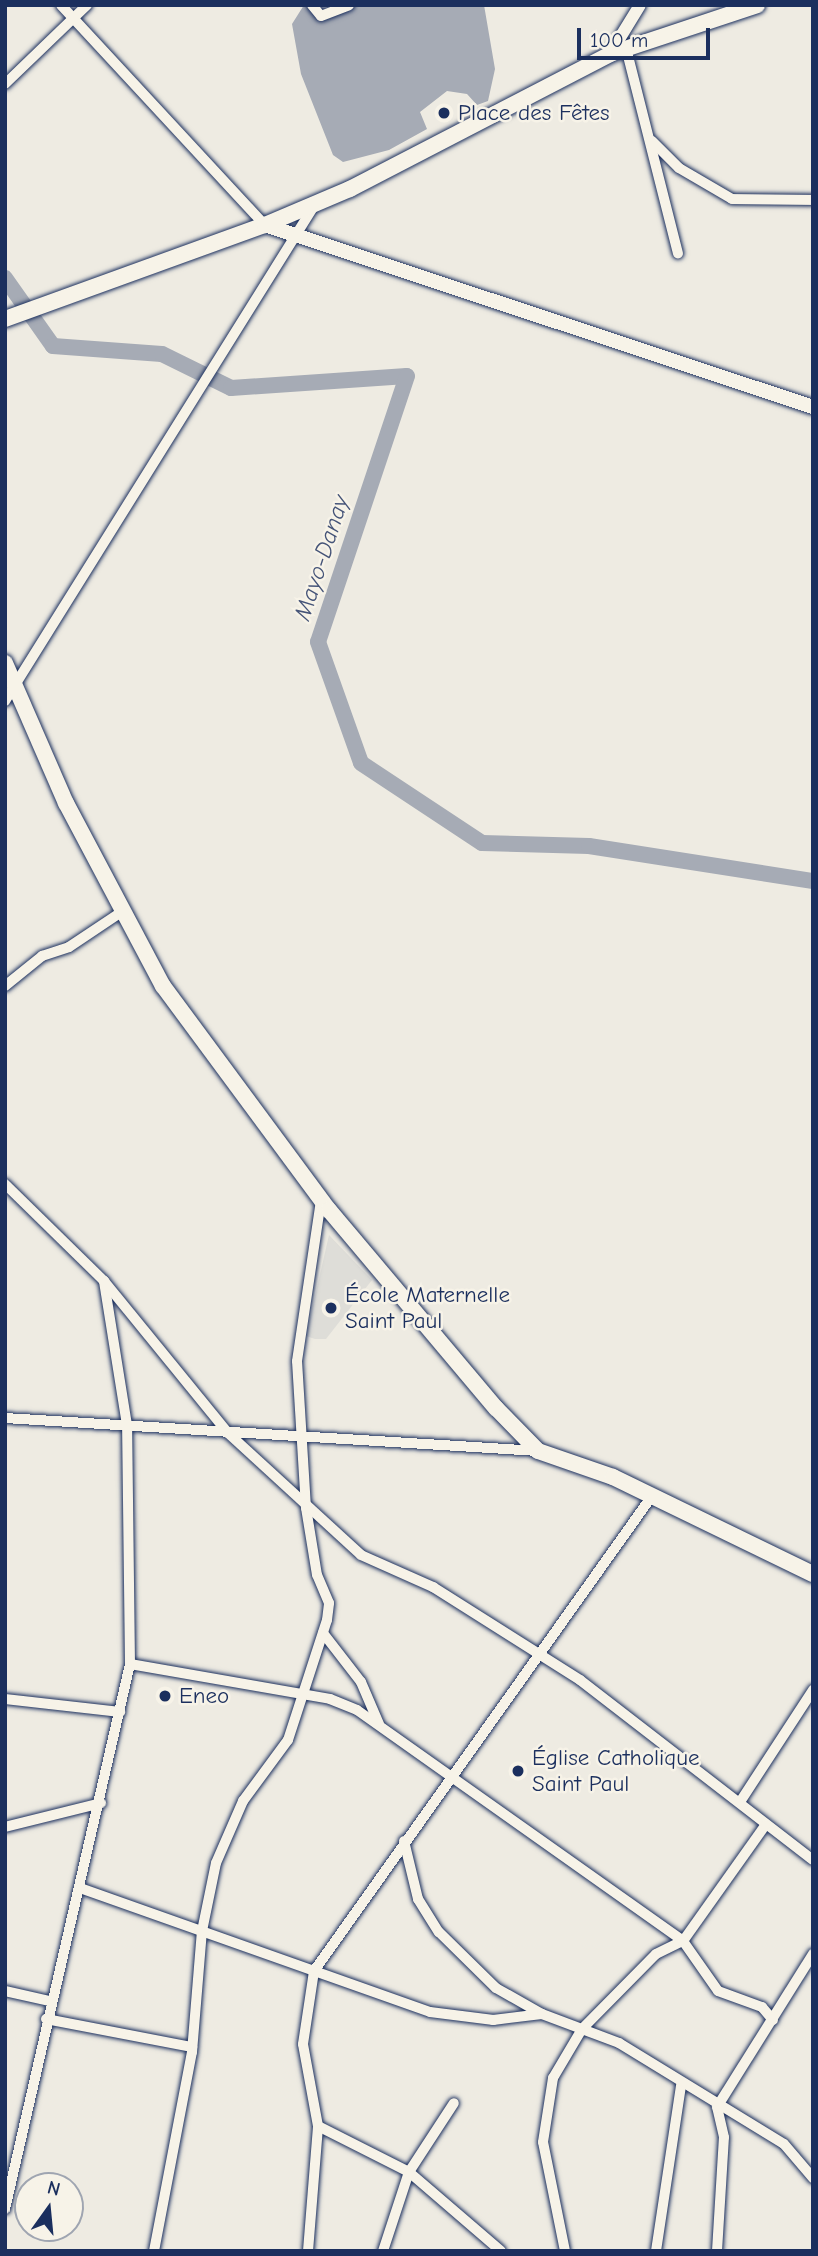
<!DOCTYPE html>
<meta charset="utf-8">
<style>
body{margin:0}
#map{position:relative;width:818px;height:2256px;overflow:hidden;background:#eeebe2;font-family:"Comic Neue",sans-serif}
div>[style]{position:absolute}
.built>*{inset:0;background:#deddd8}
.water>*{inset:0;background:#a6abb5}
.river>*{height:16px;margin:-8px;padding:0 8px;transform-origin:8px;border-radius:8px;background:#a6abb5}
.roads{filter:drop-shadow(0 0 2px #1b2f5e) drop-shadow(0 0 2px #1b2f5e)}
.minor>*{height:10px;margin:-5px;padding:0 5px;transform-origin:5px;border-radius:5px;background:#f7f3e8}
.tertiary>*{height:12px;margin:-6px;padding:0 6px;transform-origin:6px;border-radius:6px;background:#f7f3e8}
.secondary>*{height:14px;margin:-7px;padding:0 7px;transform-origin:7px;border-radius:7px;background:#f7f3e8}
.primary>*{height:16px;margin:-8px;padding:0 8px;transform-origin:8px;border-radius:8px;background:#f7f3e8}
.dots>*{width:19px;height:19px;translate:-50% -50%;box-sizing:border-box;border:4px solid #f7f3e8;border-radius:50%}
span{translate:-50% -50%;white-space:nowrap;text-align:center;line-height:1.15;-webkit-text-stroke:5px #f7f3e8;paint-order:stroke}
.poi-label{font-size:23px;color:#1b2f5e}
.left{translate:0 -50%;text-align:left}
.water-label{font-size:24px;color:#455478;font-style:italic}
.frame{position:absolute;inset:0;border:7px solid #1b2f5e;pointer-events:none}
.north{position:absolute;left:14px;top:2172px;width:70px;height:70px;box-sizing:border-box;background:#f7f3e8;border:2px solid #9fa5b1;border-radius:50%;rotate:15deg;font-size:19px;font-weight:700;line-height:28px;text-align:center;color:#1b2f5e}
.north::after{content:'';display:block;margin:auto;width:24px;height:32px;background:#1b2f5e;clip-path:polygon(50% 0,100% 100%,50% 72%,0 100%)}
.scale{position:absolute;left:577px;top:28px;width:133px;height:32px;box-sizing:border-box;border:4px solid #1b2f5e;border-top:0;padding-left:9px;font-size:21px;line-height:24px;white-space:nowrap;color:#1b2f5e;-webkit-text-stroke:5px #f7f3e8;paint-order:stroke}
</style>
<div id="map">
<div class="built">
<i style="clip-path:polygon(329px 1235px,372px 1280px,326px 1339px,315px 1339px,306px 1336px)"></i>
</div>
<div class="water">
<i style="clip-path:polygon(304px 5px,321px 17px,350px 5px,484px 5px,495px 69px,488px 101px,477px 105px,467px 94px,447px 91px,420px 112px,427px 129px,389px 150px,343px 162px,333px 155px,301px 74px,292px 24px)"></i>
</div>
<div class="river">
<i style="left:5px;top:278px;width:83px;rotate:54.8deg"></i>
<i style="left:53px;top:346px;width:109px;rotate:4.2deg"></i>
<i style="left:162px;top:354px;width:77px;rotate:26.2deg"></i>
<i style="left:231px;top:388px;width:176px;rotate:-3.9deg"></i>
<i style="left:407px;top:376px;width:280px;rotate:108.5deg"></i>
<i style="left:318px;top:642px;width:128px;rotate:70.4deg"></i>
<i style="left:361px;top:763px;width:145px;rotate:33.5deg"></i>
<i style="left:482px;top:843px;width:107px;rotate:1.6deg"></i>
<i style="left:589px;top:846px;width:227px;rotate:8.9deg"></i>
</div>
<div class="roads">
<div class="minor">
<i style="left:61px;top:5px;width:300px;rotate:47.2deg"></i>
<i style="left:312px;top:5px;width:14px;rotate:51deg"></i>
<i style="left:321px;top:16px;width:30px;rotate:-21deg"></i>
<i style="left:626px;top:48px;width:212px;rotate:75.8deg"></i>
<i style="left:5px;top:84px;width:114px;rotate:-43.9deg"></i>
<i style="left:652px;top:141px;width:38px;rotate:45deg"></i>
<i style="left:679px;top:168px;width:61px;rotate:30.3deg"></i>
<i style="left:732px;top:199px;width:81px;rotate:0.7deg"></i>
<i style="left:5px;top:701px;width:584px;rotate:-58.03deg"></i>
<i style="left:5px;top:986px;width:48px;rotate:-39deg"></i>
<i style="left:42px;top:956px;width:28px;rotate:-18deg"></i>
<i style="left:69px;top:947px;width:65px;rotate:-33.7deg"></i>
<i style="left:5px;top:1184px;width:139px;rotate:44.4deg"></i>
<i style="left:104px;top:1281px;width:196px;rotate:50.8deg"></i>
<i style="left:228px;top:1433px;width:180px;rotate:42.5deg"></i>
<i style="left:361px;top:1555px;width:79px;rotate:24deg"></i>
<i style="left:433px;top:1587px;width:174px;rotate:32.3deg"></i>
<i style="left:580px;top:1680px;width:294px;rotate:37.7deg"></i>
<i style="left:5px;top:1418px;width:534px;rotate:3.54deg"></i>
<i style="left:323px;top:1633px;width:62px;rotate:52.2deg"></i>
<i style="left:361px;top:1682px;width:46px;rotate:66.8deg"></i>
<i style="left:130px;top:1664px;width:203px;rotate:9.9deg"></i>
<i style="left:330px;top:1699px;width:29px;rotate:22deg"></i>
<i style="left:357px;top:1710px;width:400px;rotate:35.3deg"></i>
<i style="left:683px;top:1941px;width:61px;rotate:55deg"></i>
<i style="left:718px;top:1991px;width:47px;rotate:20deg"></i>
<i style="left:762px;top:2007px;width:17px;rotate:50deg"></i>
<i style="left:5px;top:1699px;width:116px;rotate:6.4deg"></i>
<i style="left:740px;top:1802px;width:134px;rotate:-56.9deg"></i>
<i style="left:5px;top:1827px;width:99px;rotate:-14deg"></i>
<i style="left:404px;top:1841px;width:60px;rotate:76.4deg"></i>
<i style="left:418px;top:1899px;width:39px;rotate:58deg"></i>
<i style="left:439px;top:1932px;width:80px;rotate:44.5deg"></i>
<i style="left:496px;top:1988px;width:53px;rotate:29.5deg"></i>
<i style="left:80px;top:1888px;width:371px;rotate:19.5deg"></i>
<i style="left:430px;top:2012px;width:64px;rotate:7.2deg"></i>
<i style="left:493px;top:2020px;width:49px;rotate:-7deg"></i>
<i style="left:542px;top:2014px;width:82px;rotate:20.6deg"></i>
<i style="left:619px;top:2043px;width:193px;rotate:31.5deg"></i>
<i style="left:784px;top:2144px;width:45px;rotate:49.5deg"></i>
<i style="left:5px;top:1991px;width:45px;rotate:12.8deg"></i>
<i style="left:46px;top:2019px;width:149px;rotate:10.9deg"></i>
<i style="left:318px;top:2126px;width:102px;rotate:26.8deg"></i>
<i style="left:409px;top:2172px;width:121px;rotate:40.7deg"></i>
<i style="left:5px;top:2209px;width:559px;rotate:-77.08deg"></i>
<i style="left:130px;top:1664px;width:239px;rotate:-90.7deg"></i>
<i style="left:127px;top:1425px;width:146px;rotate:-99.1deg"></i>
<i style="left:154px;top:2251px;width:203px;rotate:-79.2deg"></i>
<i style="left:192px;top:2052px;width:121px;rotate:-85.3deg"></i>
<i style="left:202px;top:1931px;width:69px;rotate:-78.4deg"></i>
<i style="left:216px;top:1863px;width:68px;rotate:-66.5deg"></i>
<i style="left:243px;top:1801px;width:76px;rotate:-53.6deg"></i>
<i style="left:288px;top:1740px;width:126px;rotate:-72deg"></i>
<i style="left:327px;top:1620px;width:17px;rotate:-83deg"></i>
<i style="left:329px;top:1603px;width:30px;rotate:-113deg"></i>
<i style="left:317px;top:1575px;width:68px;rotate:-99.3deg"></i>
<i style="left:306px;top:1508px;width:147px;rotate:-93.5deg"></i>
<i style="left:297px;top:1361px;width:163px;rotate:-81.5deg"></i>
<i style="left:308px;top:2251px;width:125px;rotate:-85.4deg"></i>
<i style="left:318px;top:2126px;width:83px;rotate:-100.4deg"></i>
<i style="left:303px;top:2044px;width:74px;rotate:-81.4deg"></i>
<i style="left:314px;top:1971px;width:583px;rotate:-54.57deg"></i>
<i style="left:383px;top:2251px;width:83px;rotate:-71.8deg"></i>
<i style="left:409px;top:2172px;width:82px;rotate:-56.9deg"></i>
<i style="left:565px;top:2251px;width:111px;rotate:-101.4deg"></i>
<i style="left:543px;top:2142px;width:65px;rotate:-81.1deg"></i>
<i style="left:553px;top:2078px;width:57px;rotate:-59.4deg"></i>
<i style="left:582px;top:2029px;width:105px;rotate:-45.4deg"></i>
<i style="left:656px;top:1954px;width:30px;rotate:-26deg"></i>
<i style="left:683px;top:1941px;width:143px;rotate:-54.6deg"></i>
<i style="left:656px;top:2251px;width:168px;rotate:-81.4deg"></i>
<i style="left:717px;top:2251px;width:114px;rotate:-86.5deg"></i>
<i style="left:724px;top:2137px;width:31px;rotate:-103deg"></i>
<i style="left:717px;top:2107px;width:181px;rotate:-57.9deg"></i>
</div>
<div class="tertiary">
<i style="left:610px;top:54px;width:57px;rotate:-58.5deg"></i>
</div>
<div class="secondary">
<i style="left:265px;top:225px;width:577px;rotate:18.37deg"></i>
</div>
<div class="primary">
<i style="left:5px;top:319px;width:276px;rotate:-19.9deg"></i>
<i style="left:265px;top:225px;width:92px;rotate:-23deg"></i>
<i style="left:350px;top:189px;width:293px;rotate:-27.4deg"></i>
<i style="left:610px;top:54px;width:155px;rotate:-18.4deg"></i>
<i style="left:5px;top:663px;width:153px;rotate:66.5deg"></i>
<i style="left:66px;top:803px;width:207px;rotate:62.1deg"></i>
<i style="left:163px;top:986px;width:279px;rotate:53.5deg"></i>
<i style="left:329px;top:1210px;width:259px;rotate:49.9deg"></i>
<i style="left:496px;top:1408px;width:60px;rotate:45.7deg"></i>
<i style="left:538px;top:1451px;width:79px;rotate:19.1deg"></i>
<i style="left:613px;top:1477px;width:222px;rotate:25.9deg"></i>
</div>
</div>
<div class="dots">
<i style="left:444px;top:113px;background:#1b2f5e"></i>
<i style="left:331px;top:1308px;background:#1b2f5e"></i>
<i style="left:165px;top:1696px;background:#1b2f5e"></i>
<i style="left:518px;top:1771px;background:#1b2f5e"></i>
</div>
<div class="poi-label">
<span class="left" style="left:458px;top:113px">Place des Fêtes</span>
<span class="left" style="left:345px;top:1308px">École Maternelle<br>Saint Paul</span>
<span class="left" style="left:179px;top:1696px">Eneo</span>
<span class="left" style="left:532px;top:1771px">Église Catholique<br>Saint Paul</span>
</div>
<div class="water-label">
<span style="left:322px;top:558px;rotate:-72deg">Mayo-Danay</span>
</div>
<div class="frame"></div>
<div class="north">N</div>
<div class="scale">100 m</div>
</div>
